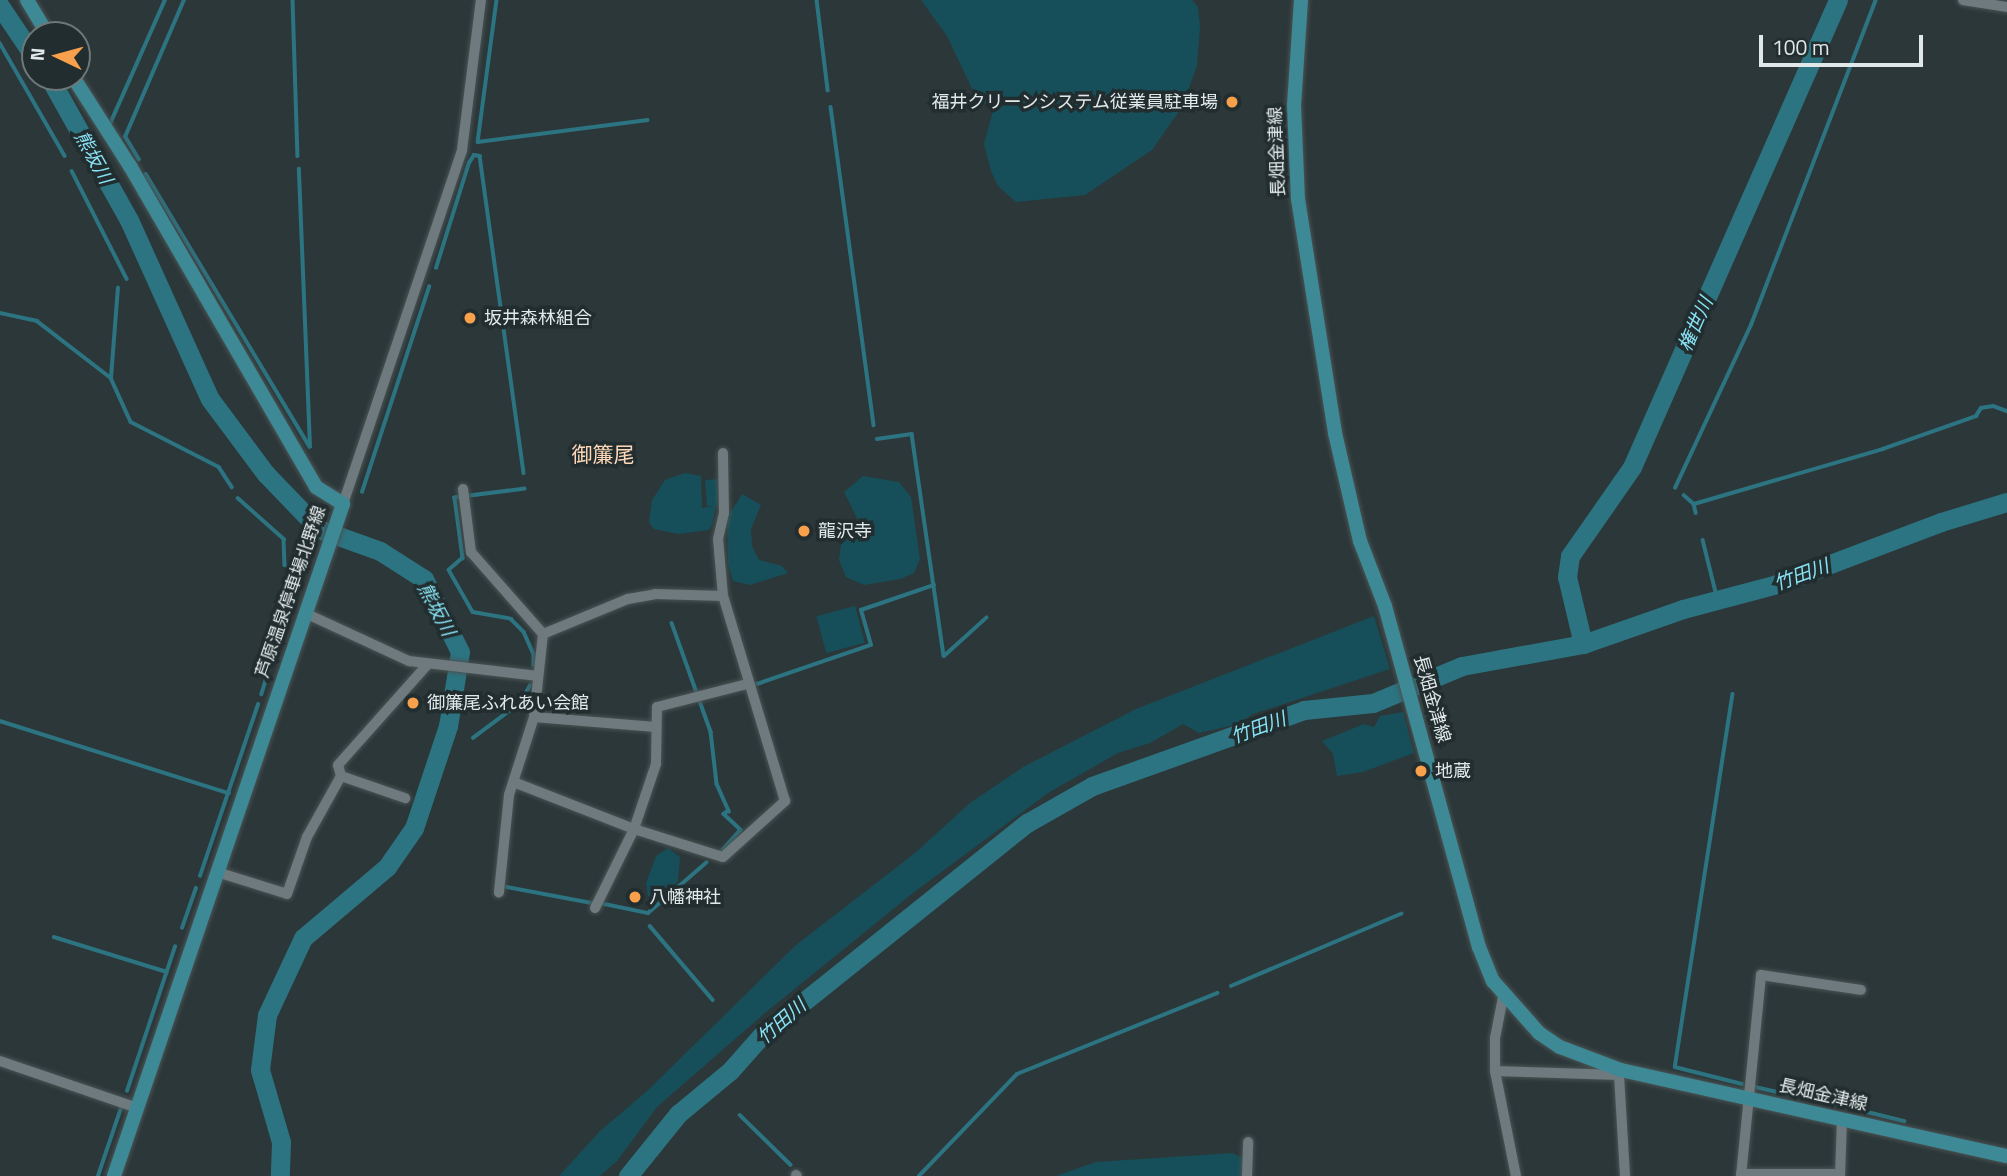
<!DOCTYPE html>
<meta charset="utf-8">
<style>
body{margin:0}
#map{position:relative;width:2007px;height:1176px;overflow:hidden;background:#2c3739;font-family:"Titillium Web","Noto Sans JP",sans-serif}
div>[style]{position:absolute}
.green>*{inset:0;background:#164f59;transform-origin:0 0}
.stream>*{height:3.5px;margin:-1.75px;padding:0 1.75px;transform-origin:1.75px;border-radius:1.75px;background:#2c7481}
.river>*{height:19px;margin:-9.5px;padding:0 9.5px;transform-origin:9.5px;border-radius:9.5px;background:#2c7481}
.roads{filter:drop-shadow(0 0 2px #495354) drop-shadow(0 0 2px #495354)}
.minor>*{height:10px;margin:-5px;padding:0 5px;transform-origin:5px;border-radius:5px;background:#6e7a7d}
.major>*{height:14px;margin:-7px;padding:0 7px;transform-origin:7px;border-radius:7px;background:#3d8a96}
.dots>*{width:19px;height:19px;translate:-50% -50%;box-sizing:border-box;border:4px solid #222d2f;border-radius:50%}
span{translate:-50% -50%;white-space:nowrap;text-align:center;line-height:1.15;-webkit-text-stroke:7px #222d2f;paint-order:stroke}
.poi-label{font-size:18px;color:#e1e8e9}
.right{translate:-100% -50%;text-align:right}
.left{translate:0 -50%;text-align:left}
.street-label{font-size:18px;color:#e1e8e9}
.water-label{font-size:19px;color:#88e4f6;font-style:italic}
.quarter-label{font-size:21px;color:#fdd7b7}
.north{position:absolute;left:21px;top:21px;width:70px;height:70px;box-sizing:border-box;background:#222d2f;border:2px solid #6e7879;border-radius:50%;rotate:275deg;font-size:19px;font-weight:700;line-height:28px;text-align:center;color:#e1e8e9}
.north::after{content:'';display:block;margin:auto;width:24px;height:32px;background:#f8a04b;clip-path:polygon(50% 0,100% 100%,50% 72%,0 100%)}
.scale{position:absolute;left:1759px;top:35px;width:164px;height:32px;box-sizing:border-box;border:4px solid #e1e8e9;border-top:0;padding-left:9px;font-size:21px;line-height:24px;white-space:nowrap;color:#e1e8e9;-webkit-text-stroke:5px #222d2f;paint-order:stroke}
</style>
<div id="map">
<div class="green">
<i style="clip-path:polygon(921px 0,1192px 0,1198px 7px,1200px 27px,1197px 66px,1182px 107px,1152px 150px,1085px 195px,1016px 202px,998px 186px,991px 171px,984px 144px,993px 111px,975px 95px,947px 36px)"></i>
<i style="clip-path:polygon(685px 473px,701px 476px,702px 508px,713px 506px,707px 506px,705px 480px,719px 479px,720px 505px,716px 506px,712px 525px,709px 530px,678px 534px,654px 529px,649px 523px,652px 500px,665px 480px)"></i>
<i style="clip-path:polygon(863px 476px,899px 482px,911px 497px,920px 559px,914px 573px,900px 579px,864px 585px,846px 577px,839px 560px,841px 544px,851px 537px,858px 520px,844px 492px)"></i>
<i style="clip-path:polygon(742px 494px,761px 505px,751px 529px,752px 546px,759px 560px,782px 566px,788px 573px,750px 585px,733px 581px,728px 564px,727px 518px)"></i>
<i style="left:855px;top:606px;width:38px;height:40px;rotate:75deg"></i>
<i style="clip-path:polygon(1374px 616px,1390px 669px,1253px 714px,1238px 724px,1199px 733px,1183px 724px,1150px 743px,1118px 753px,1048px 793px,913px 893px,765px 1013px,657px 1107px,617px 1161px,600px 1176px,559px 1176px,600px 1131px,646px 1092px,796px 945px,915px 853px,970px 803px,1023px 767px,1136px 709px)"></i>
<i style="clip-path:polygon(1403px 712px,1414px 753px,1363px 772px,1337px 776px,1333px 754px,1322px 741px,1364px 724px,1374px 727px,1380px 716px)"></i>
<i style="clip-path:polygon(668px 848px,680px 857px,678px 881px,663px 899px,655px 900px,648px 896px,646px 883px,656px 856px)"></i>
<i style="clip-path:polygon(1232px 1153px,1243px 1158px,1245px 1176px,1056px 1176px,1096px 1162px)"></i>
</div>
<div class="stream">
<i style="left:293px;top:0;width:156px;rotate:88.2deg"></i>
<i style="left:497px;top:0;width:143px;rotate:97.6deg"></i>
<i style="left:478px;top:142px;width:171px;rotate:-7.4deg"></i>
<i style="left:817px;top:0;width:91px;rotate:83deg"></i>
<i style="left:0;top:43px;width:130px;rotate:60.1deg"></i>
<i style="left:831px;top:107px;width:321px;rotate:82.3deg"></i>
<i style="left:110px;top:124px;width:136px;rotate:-66.1deg"></i>
<i style="left:139px;top:160px;width:27px;rotate:-121deg"></i>
<i style="left:125px;top:137px;width:149px;rotate:-66.7deg"></i>
<i style="left:72px;top:171px;width:121px;rotate:63deg"></i>
<i style="left:146px;top:174px;width:318px;rotate:59deg"></i>
<i style="left:310px;top:447px;width:278px;rotate:-92.3deg"></i>
<i style="left:436px;top:268px;width:110px;rotate:-72.6deg"></i>
<i style="left:469px;top:163px;width:9px;rotate:-58deg"></i>
<i style="left:474px;top:155px;width:6px;rotate:9deg"></i>
<i style="left:480px;top:156px;width:320px;rotate:82.1deg"></i>
<i style="left:0;top:313px;width:38px;rotate:12deg"></i>
<i style="left:37px;top:321px;width:93px;rotate:37.6deg"></i>
<i style="left:111px;top:378px;width:90px;rotate:-85.6deg"></i>
<i style="left:111px;top:378px;width:48px;rotate:65.6deg"></i>
<i style="left:131px;top:422px;width:99px;rotate:27.1deg"></i>
<i style="left:219px;top:467px;width:24px;rotate:57deg"></i>
<i style="left:877px;top:439px;width:35px;rotate:-8deg"></i>
<i style="left:912px;top:434px;width:224px;rotate:81.8deg"></i>
<i style="left:944px;top:656px;width:57px;rotate:-42.1deg"></i>
<i style="left:1675px;top:488px;width:180px;rotate:-65deg"></i>
<i style="left:1751px;top:325px;width:348px;rotate:-69deg"></i>
<i style="left:525px;top:489px;width:71px;rotate:172.7deg"></i>
<i style="left:455px;top:498px;width:61px;rotate:82.4deg"></i>
<i style="left:463px;top:558px;width:18px;rotate:139deg"></i>
<i style="left:449px;top:570px;width:48px;rotate:60.3deg"></i>
<i style="left:473px;top:612px;width:39px;rotate:10deg"></i>
<i style="left:511px;top:619px;width:18px;rotate:45deg"></i>
<i style="left:524px;top:632px;width:24px;rotate:66deg"></i>
<i style="left:534px;top:654px;width:11px;rotate:90deg"></i>
<i style="left:362px;top:492px;width:216px;rotate:-71.9deg"></i>
<i style="left:1684px;top:495px;width:13px;rotate:42deg"></i>
<i style="left:1694px;top:504px;width:197px;rotate:-16.2deg"></i>
<i style="left:1883px;top:449px;width:99px;rotate:-19.5deg"></i>
<i style="left:1976px;top:416px;width:9px;rotate:-58deg"></i>
<i style="left:1981px;top:408px;width:12px;rotate:-9deg"></i>
<i style="left:1993px;top:406px;width:15px;rotate:20deg"></i>
<i style="left:238px;top:498px;width:62px;rotate:41.7deg"></i>
<i style="left:284px;top:539px;width:26px;rotate:88deg"></i>
<i style="left:285px;top:565px;width:16px;rotate:22deg"></i>
<i style="left:300px;top:571px;width:129px;rotate:107.2deg"></i>
<i style="left:1694px;top:504px;width:9px;rotate:77deg"></i>
<i style="left:1703px;top:540px;width:62px;rotate:76deg"></i>
<i style="left:672px;top:623px;width:116px;rotate:70.3deg"></i>
<i style="left:711px;top:732px;width:52px;rotate:83.4deg"></i>
<i style="left:717px;top:784px;width:30px;rotate:66deg"></i>
<i style="left:729px;top:811px;width:6px;rotate:149deg"></i>
<i style="left:724px;top:814px;width:23px;rotate:43deg"></i>
<i style="left:741px;top:830px;width:30px;rotate:132deg"></i>
<i style="left:757px;top:684px;width:120px;rotate:-18.9deg"></i>
<i style="left:871px;top:645px;width:36px;rotate:-106deg"></i>
<i style="left:861px;top:610px;width:77px;rotate:-18.9deg"></i>
<i style="left:1733px;top:694px;width:377px;rotate:98.8deg"></i>
<i style="left:1675px;top:1067px;width:69px;rotate:14.2deg"></i>
<i style="left:0;top:721px;width:240px;rotate:17.5deg"></i>
<i style="left:473px;top:738px;width:59px;rotate:-36.7deg"></i>
<i style="left:520px;top:703px;width:20px;rotate:-60deg"></i>
<i style="left:200px;top:876px;width:181px;rotate:-71.3deg"></i>
<i style="left:507px;top:887px;width:86px;rotate:10.7deg"></i>
<i style="left:600px;top:903px;width:49px;rotate:11.8deg"></i>
<i style="left:648px;top:913px;width:77px;rotate:-40.8deg"></i>
<i style="left:650px;top:926px;width:97px;rotate:49.6deg"></i>
<i style="left:182px;top:928px;width:42px;rotate:-70.7deg"></i>
<i style="left:54px;top:937px;width:118px;rotate:17.2deg"></i>
<i style="left:1231px;top:986px;width:185px;rotate:-23deg"></i>
<i style="left:1755px;top:1087px;width:87px;rotate:12.6deg"></i>
<i style="left:127px;top:1091px;width:152px;rotate:-71.6deg"></i>
<i style="left:1851px;top:1108px;width:55px;rotate:13.8deg"></i>
<i style="left:740px;top:1115px;width:71px;rotate:44.4deg"></i>
<i style="left:98px;top:1176px;width:72px;rotate:-71.3deg"></i>
<i style="left:919px;top:1176px;width:141px;rotate:-46.1deg"></i>
<i style="left:1017px;top:1074px;width:216px;rotate:-22deg"></i>
</div>
<div class="river">
<i style="left:0;top:6px;width:63px;rotate:56.1deg"></i>
<i style="left:49px;top:77px;width:164px;rotate:60.8deg"></i>
<i style="left:129px;top:220px;width:196px;rotate:65.7deg"></i>
<i style="left:210px;top:399px;width:94px;rotate:53.3deg"></i>
<i style="left:266px;top:474px;width:76px;rotate:46.1deg"></i>
<i style="left:319px;top:529px;width:65px;rotate:19.8deg"></i>
<i style="left:380px;top:551px;width:52px;rotate:32.5deg"></i>
<i style="left:424px;top:579px;width:81px;rotate:63.7deg"></i>
<i style="left:460px;top:652px;width:75px;rotate:99.2deg"></i>
<i style="left:448px;top:726px;width:108px;rotate:108.4deg"></i>
<i style="left:414px;top:828px;width:47px;rotate:124.7deg"></i>
<i style="left:387px;top:867px;width:110px;rotate:139.8deg"></i>
<i style="left:303px;top:938px;width:85px;rotate:115.1deg"></i>
<i style="left:267px;top:1015px;width:55px;rotate:97.3deg"></i>
<i style="left:260px;top:1070px;width:75px;rotate:73.7deg"></i>
<i style="left:281px;top:1142px;width:34px;rotate:92deg"></i>
<i style="left:1583px;top:644px;width:69px;rotate:-103.4deg"></i>
<i style="left:1567px;top:577px;width:21px;rotate:-82deg"></i>
<i style="left:1570px;top:556px;width:108px;rotate:-55.1deg"></i>
<i style="left:1632px;top:467px;width:510px;rotate:-66.2deg"></i>
<i style="left:628px;top:1176px;width:80px;rotate:-51.1deg"></i>
<i style="left:678px;top:1114px;width:67px;rotate:-39.6deg"></i>
<i style="left:730px;top:1071px;width:48px;rotate:-48.4deg"></i>
<i style="left:762px;top:1035px;width:339px;rotate:-38.7deg"></i>
<i style="left:1027px;top:823px;width:75px;rotate:-29.6deg"></i>
<i style="left:1092px;top:786px;width:225px;rotate:-19.7deg"></i>
<i style="left:1304px;top:710px;width:69px;rotate:-5.8deg"></i>
<i style="left:1373px;top:703px;width:96px;rotate:-22.6deg"></i>
<i style="left:1462px;top:666px;width:123px;rotate:-10.3deg"></i>
<i style="left:1583px;top:644px;width:106px;rotate:-19.3deg"></i>
<i style="left:1683px;top:609px;width:97px;rotate:-14.9deg"></i>
<i style="left:1777px;top:584px;width:175px;rotate:-20.7deg"></i>
<i style="left:1941px;top:522px;width:69px;rotate:-16.9deg"></i>
</div>
<div class="roads">
<div class="minor">
<i style="left:1963px;top:0;width:45px;rotate:9deg"></i>
<i style="left:463px;top:489px;width:64px;rotate:82.8deg"></i>
<i style="left:471px;top:552px;width:109px;rotate:48.7deg"></i>
<i style="left:543px;top:634px;width:83px;rotate:96.2deg"></i>
<i style="left:534px;top:717px;width:82px;rotate:107.8deg"></i>
<i style="left:509px;top:795px;width:98px;rotate:95.9deg"></i>
<i style="left:343px;top:504px;width:373px;rotate:-71.4deg"></i>
<i style="left:462px;top:150px;width:151px;rotate:-82.8deg"></i>
<i style="left:305px;top:613px;width:115px;rotate:24.8deg"></i>
<i style="left:409px;top:661px;width:130px;rotate:6.6deg"></i>
<i style="left:543px;top:634px;width:92px;rotate:-22.4deg"></i>
<i style="left:628px;top:599px;width:27px;rotate:-10deg"></i>
<i style="left:655px;top:594px;width:68px;rotate:1.7deg"></i>
<i style="left:534px;top:717px;width:122px;rotate:4.7deg"></i>
<i style="left:341px;top:776px;width:11px;rotate:-105deg"></i>
<i style="left:338px;top:765px;width:134px;rotate:-48.3deg"></i>
<i style="left:516px;top:783px;width:127px;rotate:21.3deg"></i>
<i style="left:634px;top:829px;width:93px;rotate:17.5deg"></i>
<i style="left:723px;top:857px;width:84px;rotate:-42.1deg"></i>
<i style="left:785px;top:801px;width:214px;rotate:-106.8deg"></i>
<i style="left:723px;top:596px;width:57px;rotate:-95deg"></i>
<i style="left:718px;top:539px;width:27px;rotate:-77deg"></i>
<i style="left:724px;top:513px;width:60px;rotate:-91deg"></i>
<i style="left:217px;top:872px;width:73px;rotate:17.4deg"></i>
<i style="left:287px;top:894px;width:60px;rotate:-70.7deg"></i>
<i style="left:307px;top:837px;width:70px;rotate:-60.9deg"></i>
<i style="left:341px;top:776px;width:68px;rotate:19deg"></i>
<i style="left:595px;top:908px;width:88px;rotate:-63.7deg"></i>
<i style="left:634px;top:829px;width:69px;rotate:-71.3deg"></i>
<i style="left:656px;top:764px;width:57px;rotate:-89deg"></i>
<i style="left:657px;top:707px;width:93px;rotate:-14.3deg"></i>
<i style="left:1503px;top:997px;width:42px;rotate:101deg"></i>
<i style="left:1495px;top:1038px;width:33px;rotate:90deg"></i>
<i style="left:1495px;top:1071px;width:107px;rotate:78.7deg"></i>
<i style="left:0;top:1061px;width:145px;rotate:18.9deg"></i>
<i style="left:1495px;top:1071px;width:124px;rotate:1.8deg"></i>
<i style="left:1619px;top:1075px;width:5px;rotate:-68deg"></i>
<i style="left:1619px;top:1075px;width:101px;rotate:86.6deg"></i>
<i style="left:1741px;top:1174px;width:99px"></i>
<i style="left:796px;top:1175px;width:1px;rotate:45deg"></i>
<i style="left:1247px;top:1176px;width:34px;rotate:-88deg"></i>
<i style="left:1741px;top:1176px;width:202px;rotate:-84.3deg"></i>
<i style="left:1761px;top:975px;width:101px;rotate:8.5deg"></i>
<i style="left:1840px;top:1176px;width:56px;rotate:-88deg"></i>
</div>
<div class="major">
<i style="left:27px;top:0;width:41px;rotate:59deg"></i>
<i style="left:1301px;top:0;width:105px;rotate:93.8deg"></i>
<i style="left:1294px;top:105px;width:94px;rotate:87.6deg"></i>
<i style="left:1298px;top:199px;width:237px;rotate:81deg"></i>
<i style="left:1335px;top:433px;width:111px;rotate:77deg"></i>
<i style="left:1360px;top:541px;width:70px;rotate:69deg"></i>
<i style="left:1385px;top:606px;width:354px;rotate:74.6deg"></i>
<i style="left:1479px;top:947px;width:37px;rotate:68deg"></i>
<i style="left:1493px;top:981px;width:69px;rotate:48.5deg"></i>
<i style="left:1539px;top:1033px;width:25px;rotate:34deg"></i>
<i style="left:1560px;top:1047px;width:65px;rotate:20.7deg"></i>
<i style="left:1621px;top:1070px;width:395px;rotate:12.6deg"></i>
<i style="left:73px;top:77px;width:106px;rotate:57.4deg"></i>
<i style="left:130px;top:166px;width:371px;rotate:59.9deg"></i>
<i style="left:316px;top:487px;width:32px;rotate:32deg"></i>
<i style="left:343px;top:504px;width:710px;rotate:108.82deg"></i>
</div>
</div>
<div class="dots">
<i style="left:1232px;top:102px;background:#f8a04b"></i>
<i style="left:470px;top:318px;background:#f8a04b"></i>
<i style="left:804px;top:531px;background:#f8a04b"></i>
<i style="left:413px;top:703px;background:#f8a04b"></i>
<i style="left:1421px;top:771px;background:#f8a04b"></i>
<i style="left:635px;top:897px;background:#f8a04b"></i>
</div>
<div class="poi-label">
<span class="right" style="left:1218px;top:102px">福井クリーンシステム従業員駐車場</span>
<span class="left" style="left:484px;top:318px">坂井森林組合</span>
<span class="left" style="left:818px;top:531px">龍沢寺</span>
<span class="left" style="left:427px;top:703px">御簾尾ふれあい会館</span>
<span class="left" style="left:1435px;top:771px">地蔵</span>
<span class="left" style="left:649px;top:897px">八幡神社</span>
</div>
<div class="street-label">
<span style="left:1277px;top:152px;rotate:-92deg">長畑金津線</span>
<span style="left:291px;top:592px;rotate:-71deg">芦原温泉停車場北野線</span>
<span style="left:1432px;top:699px;rotate:74deg">長畑金津線</span>
<span style="left:1823px;top:1095px;rotate:13deg">長畑金津線</span>
</div>
<div class="water-label">
<span style="left:94px;top:157px;rotate:61deg">熊坂川</span>
<span style="left:1695px;top:324px;rotate:-66deg">権世川</span>
<span style="left:1801px;top:574px;rotate:-20deg">竹田川</span>
<span style="left:437px;top:609px;rotate:62deg">熊坂川</span>
<span style="left:1258px;top:727px;rotate:-20deg">竹田川</span>
<span style="left:781px;top:1021px;rotate:-41deg">竹田川</span>
</div>
<div class="quarter-label">
<span style="left:603px;top:454px">御簾尾</span>
</div>
<div class="north">N</div>
<div class="scale">100 m</div>
</div>
